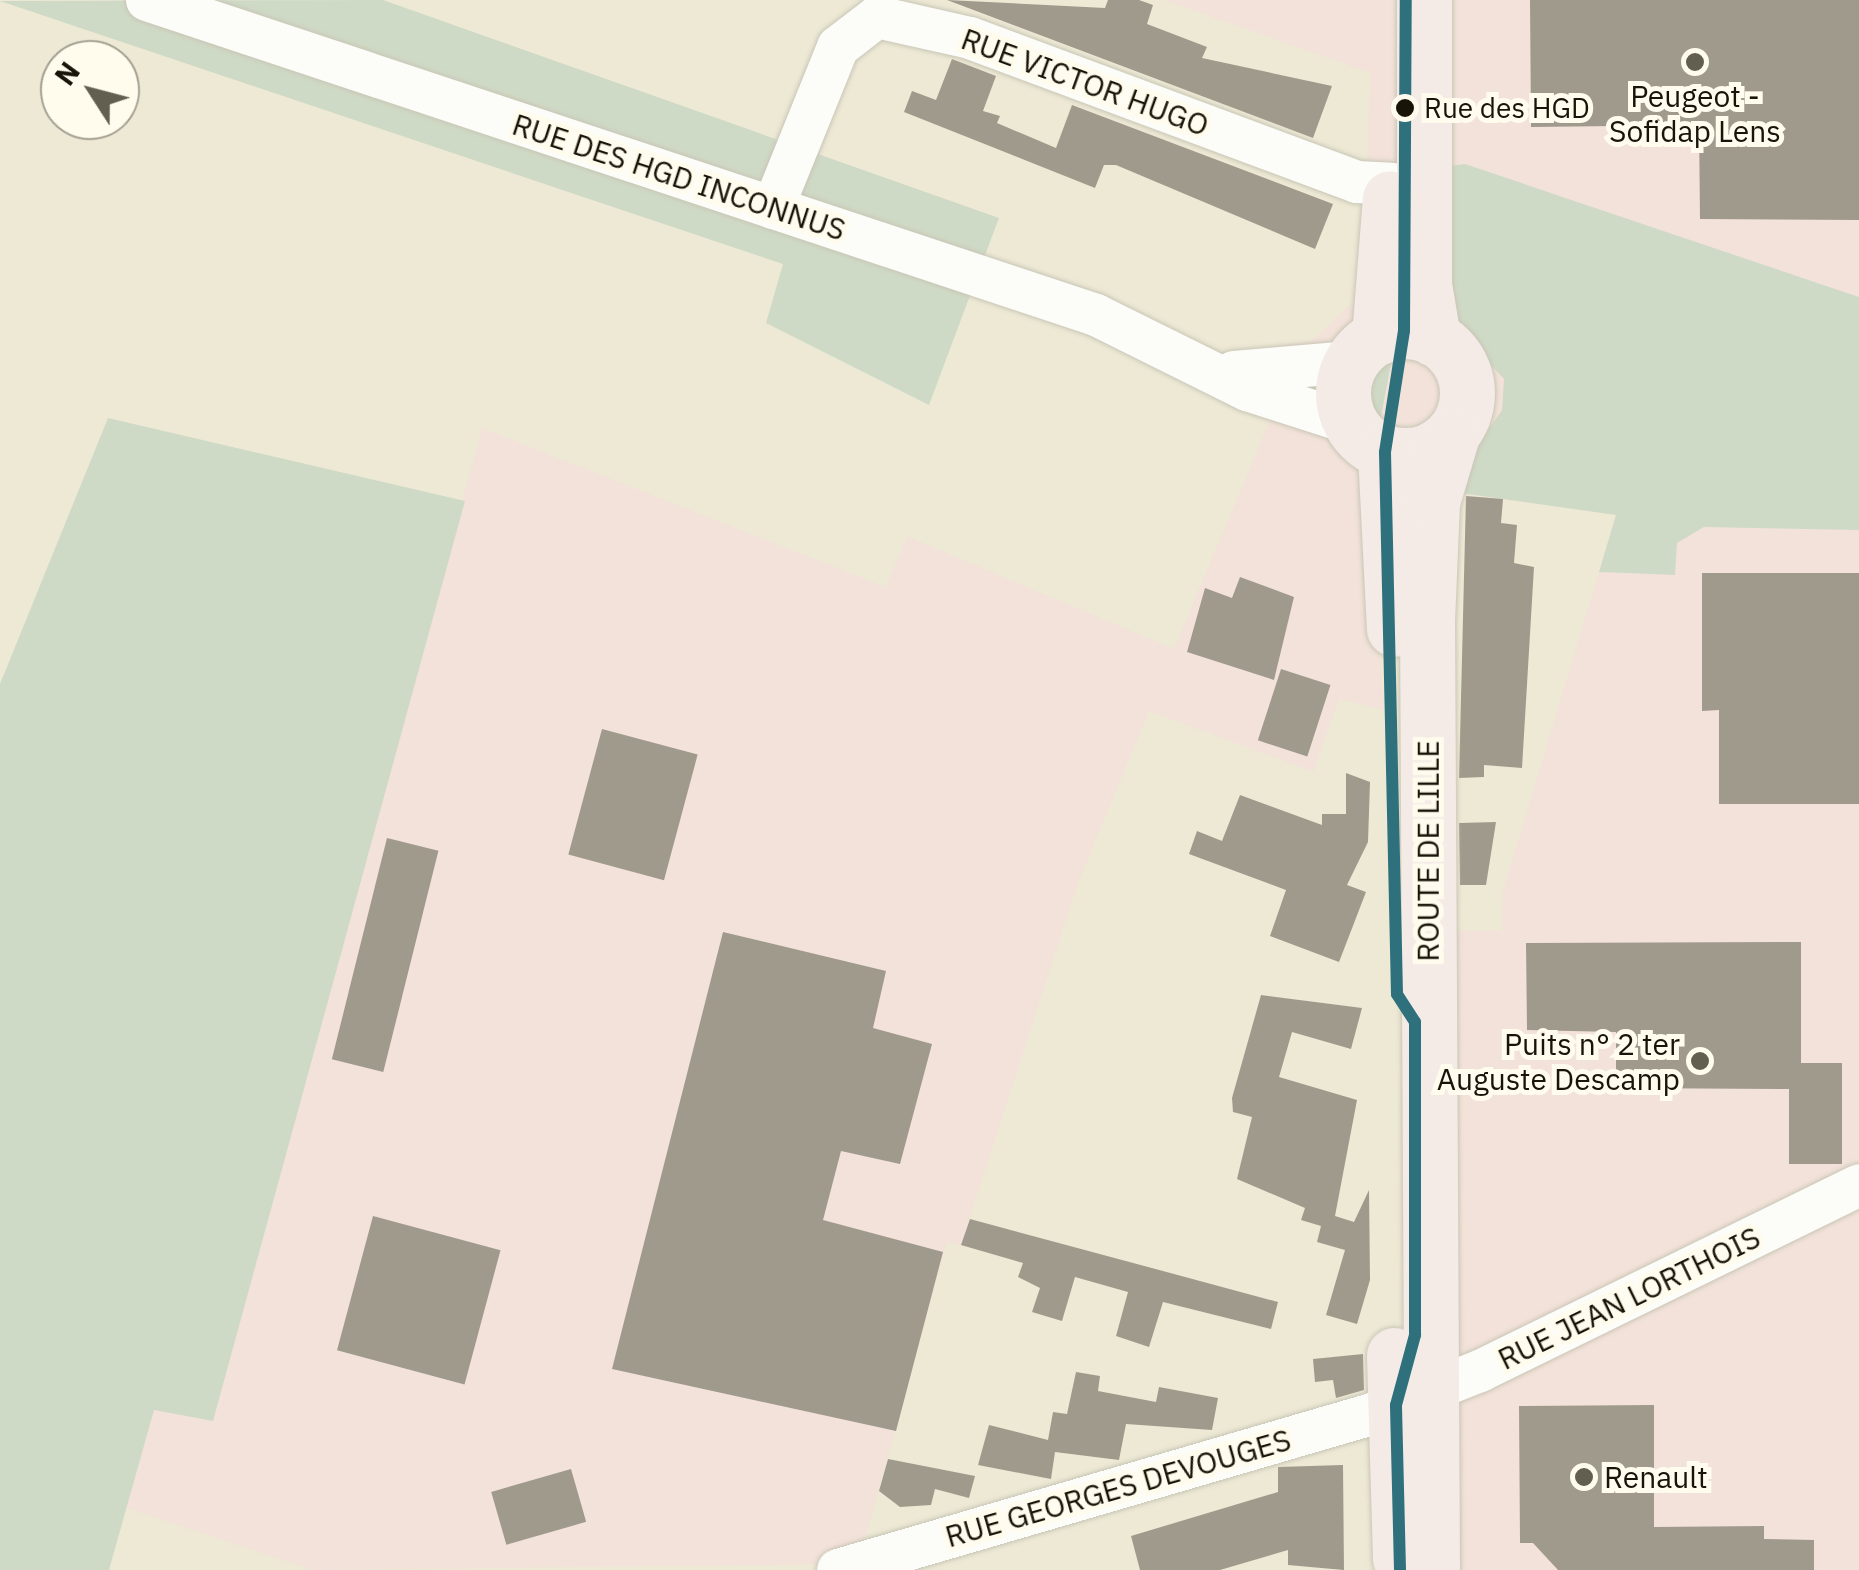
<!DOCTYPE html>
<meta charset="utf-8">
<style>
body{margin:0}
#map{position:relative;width:1859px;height:1570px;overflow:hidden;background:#ede9d5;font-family:"IBM Plex Sans",sans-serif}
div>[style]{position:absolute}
.industrial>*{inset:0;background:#f3e2d9}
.green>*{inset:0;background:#cfdac6}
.building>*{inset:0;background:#a09a8c;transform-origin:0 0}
.roads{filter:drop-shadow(0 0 2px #c9c6b6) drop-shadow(0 0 2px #c9c6b6)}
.minor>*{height:42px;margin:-21px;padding:0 21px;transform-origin:21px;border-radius:21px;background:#fcfcf9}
.major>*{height:55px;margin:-27.5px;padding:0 27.5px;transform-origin:27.5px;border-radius:27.5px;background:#f4ebe7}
.major>.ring{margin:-27.5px;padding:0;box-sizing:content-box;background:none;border:55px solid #f4ebe7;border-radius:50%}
.bus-1>*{height:12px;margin:-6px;padding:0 6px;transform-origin:6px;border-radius:6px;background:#2e707c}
.dots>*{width:28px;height:28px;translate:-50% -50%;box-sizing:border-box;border:5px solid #fffcee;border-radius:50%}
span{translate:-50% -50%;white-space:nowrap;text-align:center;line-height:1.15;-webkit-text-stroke:10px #fffcee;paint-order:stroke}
.bus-label{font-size:28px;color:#181508}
.left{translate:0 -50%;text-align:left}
.street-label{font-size:30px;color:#181508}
.poi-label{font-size:30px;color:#181508}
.right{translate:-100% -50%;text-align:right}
.north{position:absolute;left:40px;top:40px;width:100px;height:100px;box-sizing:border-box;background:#fffcee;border:2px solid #a3a092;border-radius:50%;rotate:306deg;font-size:28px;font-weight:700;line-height:40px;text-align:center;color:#181508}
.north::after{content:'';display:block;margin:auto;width:35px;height:45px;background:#635f50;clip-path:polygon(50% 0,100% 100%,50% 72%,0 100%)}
</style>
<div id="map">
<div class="industrial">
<i style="clip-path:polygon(1164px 0,1859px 0,1859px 1570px,1459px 1570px,1441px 931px,1502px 931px,1503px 891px,1616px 515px,1471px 488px,1370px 503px,1384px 710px,1339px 699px,1313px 772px,1149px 711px,1078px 883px,961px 1245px,947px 1243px,858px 1564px,312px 1570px,126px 1508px,154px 1410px,213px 1420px,482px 428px,886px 587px,907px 536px,1174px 649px,1270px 420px,1282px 345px,1313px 340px,1363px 292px,1370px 73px)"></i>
</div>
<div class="green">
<i style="clip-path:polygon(383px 0,999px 218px,929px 405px,766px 323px,783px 264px,0 1px)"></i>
<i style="clip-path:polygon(1465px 164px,1859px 297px,1859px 530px,1704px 527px,1677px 543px,1675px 575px,1599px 572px,1616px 515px,1446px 491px,1502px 410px,1504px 379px,1442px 313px,1450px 166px)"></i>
<i style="clip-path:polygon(1393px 353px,1379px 427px,1365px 410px,1364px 381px)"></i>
<i style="clip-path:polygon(108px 418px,465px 501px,213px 1421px,154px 1410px,109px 1570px,0 1570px,0 684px)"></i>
</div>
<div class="building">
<i style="clip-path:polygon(947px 0,1105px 8px,1108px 0,1139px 0,1153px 5px,1147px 24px,1207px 47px,1202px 58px,1332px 86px,1313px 138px)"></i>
<i style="clip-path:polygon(1530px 0,1859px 0,1859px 220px,1700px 219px,1699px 125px,1531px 127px)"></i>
<i style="clip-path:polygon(952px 59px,996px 76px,983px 111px,1000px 116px,997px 123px,1056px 148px,1072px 105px,1333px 204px,1315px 249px,1116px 165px,1104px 165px,1095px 188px,904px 112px,912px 91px,936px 100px)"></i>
<i style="clip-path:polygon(1466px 496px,1503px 499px,1501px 523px,1517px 525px,1514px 563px,1534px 567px,1522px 768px,1484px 765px,1484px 777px,1459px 778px)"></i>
<i style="clip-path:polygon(1702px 573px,1859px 573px,1859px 804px,1719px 804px,1719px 710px,1702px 711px)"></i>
<i style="clip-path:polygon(1240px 577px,1294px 597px,1274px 680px,1187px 652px,1205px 588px,1232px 598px)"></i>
<i style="left:1281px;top:669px;width:52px;height:75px;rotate:18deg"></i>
<i style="left:602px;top:729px;width:99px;height:130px;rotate:15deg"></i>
<i style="clip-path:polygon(1346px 773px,1370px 782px,1368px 842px,1347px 885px,1366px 892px,1339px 962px,1270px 936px,1286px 890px,1189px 854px,1197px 831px,1222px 841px,1240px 795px,1322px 825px,1322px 814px,1346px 814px)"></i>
<i style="clip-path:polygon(1496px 822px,1486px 885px,1460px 885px,1459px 823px)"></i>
<i style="left:387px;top:838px;width:53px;height:228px;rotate:14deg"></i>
<i style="clip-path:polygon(723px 932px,886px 971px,873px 1028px,932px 1044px,900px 1164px,841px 1151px,823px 1220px,943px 1252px,896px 1431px,612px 1369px)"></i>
<i style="clip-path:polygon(1801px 942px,1801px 1063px,1842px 1063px,1842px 1164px,1789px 1164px,1789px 1089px,1616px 1088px,1616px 1032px,1527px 1030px,1526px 943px)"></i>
<i style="clip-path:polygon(1261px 995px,1362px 1008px,1351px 1049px,1292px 1032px,1279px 1077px,1357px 1100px,1335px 1216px,1354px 1222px,1369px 1190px,1370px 1280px,1357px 1324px,1326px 1315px,1345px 1250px,1317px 1242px,1321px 1226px,1301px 1220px,1305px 1208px,1237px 1179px,1252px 1117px,1233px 1112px,1232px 1098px)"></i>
<i style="left:373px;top:1216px;width:132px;height:139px;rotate:15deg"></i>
<i style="clip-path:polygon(970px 1219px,1278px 1302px,1271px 1329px,1163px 1302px,1149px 1347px,1116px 1336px,1128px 1292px,1075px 1277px,1062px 1321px,1032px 1312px,1040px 1288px,1018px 1277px,1023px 1263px,961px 1245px)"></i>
<i style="clip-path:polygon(1363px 1354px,1364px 1390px,1336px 1398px,1333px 1380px,1315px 1382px,1313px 1359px)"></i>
<i style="clip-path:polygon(1076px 1372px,1100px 1376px,1098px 1391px,1156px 1402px,1159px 1387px,1218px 1398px,1212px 1430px,1126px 1424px,1119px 1460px,1055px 1452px,1051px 1479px,978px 1465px,989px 1425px,1048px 1440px,1053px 1412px,1067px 1414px)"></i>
<i style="clip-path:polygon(1654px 1405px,1654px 1527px,1764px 1526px,1764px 1539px,1814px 1540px,1814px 1570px,1558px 1570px,1533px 1543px,1520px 1543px,1519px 1406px)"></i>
<i style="clip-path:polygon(888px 1459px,975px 1476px,969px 1498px,935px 1489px,931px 1505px,900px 1507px,879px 1491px)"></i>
<i style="clip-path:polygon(1343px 1465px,1344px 1570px,1288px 1565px,1288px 1550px,1220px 1570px,1140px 1570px,1131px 1536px,1278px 1492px,1278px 1467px)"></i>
<i style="left:571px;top:1469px;width:55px;height:83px;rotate:74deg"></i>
</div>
<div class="roads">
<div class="minor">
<i style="left:147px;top:0;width:1000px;rotate:18.36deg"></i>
<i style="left:1096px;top:315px;width:169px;rotate:26.4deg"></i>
<i style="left:1247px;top:390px;width:108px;rotate:17.8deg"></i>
<i style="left:773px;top:208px;width:174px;rotate:-68deg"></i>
<i style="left:838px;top:47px;width:49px;rotate:-37.6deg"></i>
<i style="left:877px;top:17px;width:95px;rotate:12.7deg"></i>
<i style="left:970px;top:38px;width:413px;rotate:20.4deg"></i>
<i style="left:1357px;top:182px;width:34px;rotate:3deg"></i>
<i style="left:1234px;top:372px;width:117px;rotate:-4.9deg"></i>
<i style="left:838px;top:1570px;width:556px;rotate:-16.28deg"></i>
<i style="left:1372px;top:1414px;width:116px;rotate:-21.7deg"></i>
<i style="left:1480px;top:1371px;width:422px;rotate:-26.1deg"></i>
</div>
<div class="major">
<i style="left:1424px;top:0;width:284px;rotate:90deg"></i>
<i style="left:1424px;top:284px;width:55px;rotate:80.5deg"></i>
<i class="ring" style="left:1343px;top:331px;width:69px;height:69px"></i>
<i style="left:1379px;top:337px;width:139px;rotate:-85.5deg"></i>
<i style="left:1385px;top:452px;width:177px;rotate:87.1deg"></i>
<i style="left:1394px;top:1355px;width:204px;rotate:88.3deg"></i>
<i style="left:1432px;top:1570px;width:949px;rotate:-90.3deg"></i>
<i style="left:1427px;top:621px;width:119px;rotate:-87.6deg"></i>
<i style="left:1432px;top:502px;width:70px;rotate:-73.4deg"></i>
</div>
</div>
<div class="bus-1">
<i style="left:1400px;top:1570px;width:165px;rotate:-91.4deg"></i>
<i style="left:1396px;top:1405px;width:73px;rotate:-74.8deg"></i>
<i style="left:1415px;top:1335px;width:313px;rotate:-90deg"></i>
<i style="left:1415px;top:1022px;width:33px;rotate:-123deg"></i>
<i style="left:1397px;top:994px;width:542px;rotate:-91.27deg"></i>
<i style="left:1385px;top:452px;width:122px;rotate:-81.1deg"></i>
<i style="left:1404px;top:331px;width:331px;rotate:-89.7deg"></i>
</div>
<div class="dots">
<i style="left:1695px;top:62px;background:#635f50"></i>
<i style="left:1405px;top:108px;background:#181508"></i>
<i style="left:1700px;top:1061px;background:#635f50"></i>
<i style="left:1584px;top:1477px;background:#635f50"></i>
</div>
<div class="bus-label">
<span class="left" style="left:1424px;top:108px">Rue des HGD</span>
</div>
<div class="street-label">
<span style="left:1085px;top:82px;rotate:20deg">RUE VICTOR HUGO</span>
<span style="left:679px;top:177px;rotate:18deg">RUE DES HGD INCONNUS</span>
<span style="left:1428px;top:851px;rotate:-90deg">ROUTE DE LILLE</span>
<span style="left:1629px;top:1298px;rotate:-26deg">RUE JEAN LORTHOIS</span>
<span style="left:1118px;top:1488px;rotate:-16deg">RUE GEORGES DEVOUGES</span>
</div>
<div class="poi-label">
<span style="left:1695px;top:113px">Peugeot -<br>Sofidap Lens</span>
<span class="right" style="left:1680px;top:1061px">Puits n° 2 ter<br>Auguste Descamp</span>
<span class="left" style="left:1604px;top:1477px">Renault</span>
</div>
<div class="north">N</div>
</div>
